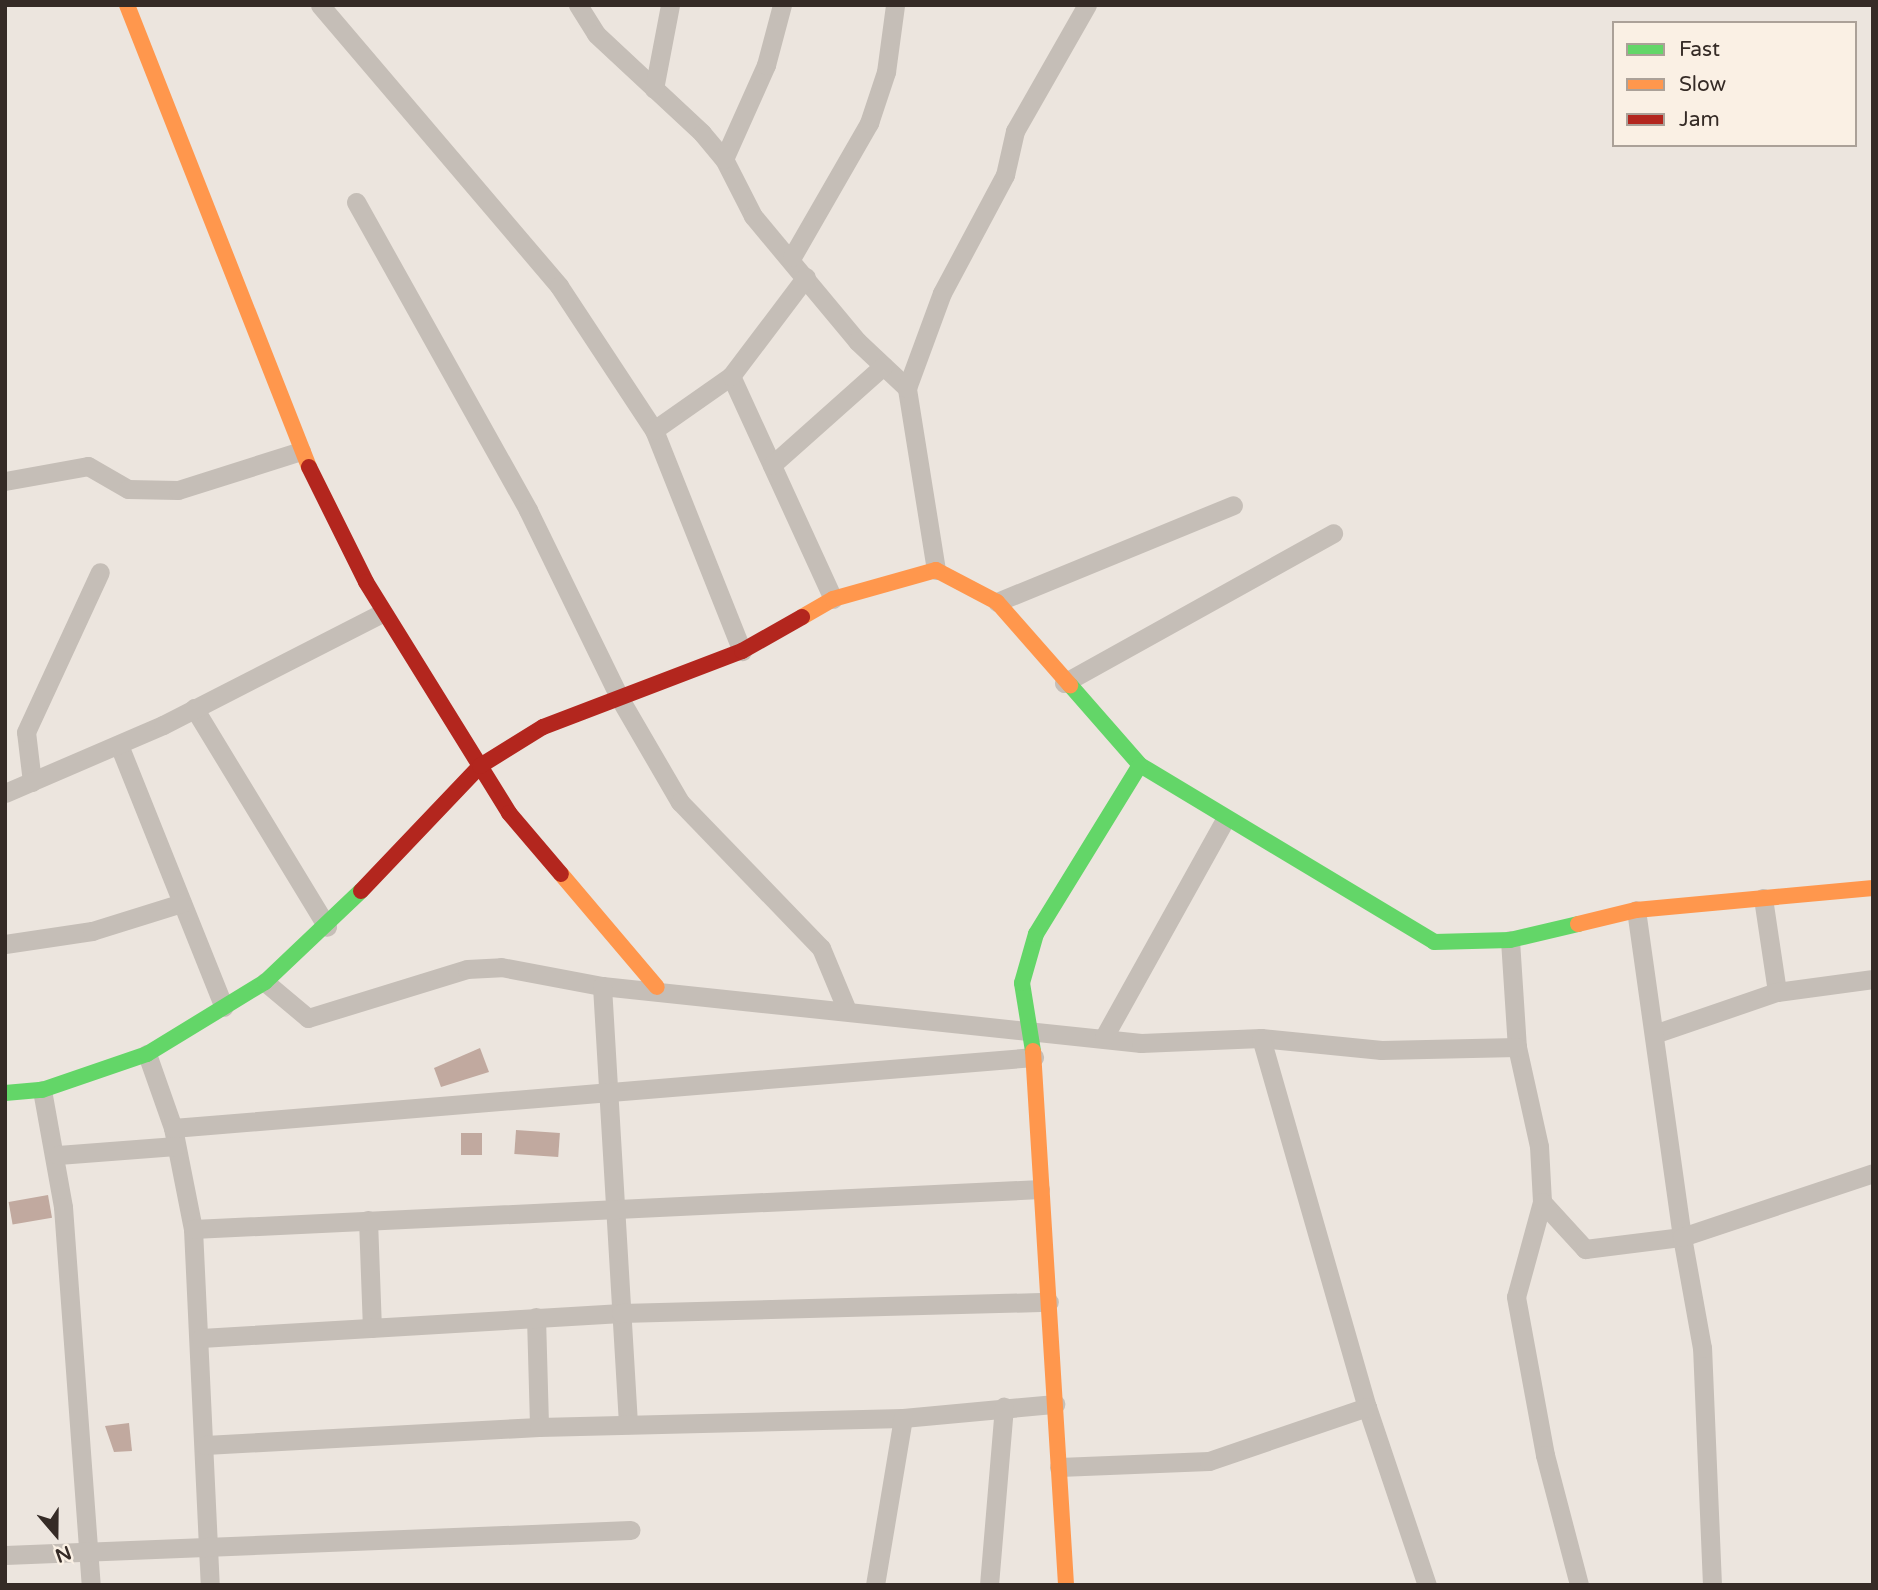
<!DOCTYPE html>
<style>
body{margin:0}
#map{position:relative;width:1878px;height:1590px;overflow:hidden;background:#ece5de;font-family:"Varela Round",sans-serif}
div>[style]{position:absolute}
.building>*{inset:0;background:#c1a99f;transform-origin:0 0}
.street>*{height:19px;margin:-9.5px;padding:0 9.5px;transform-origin:9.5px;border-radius:9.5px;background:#c5beb7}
.fast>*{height:16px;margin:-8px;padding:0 8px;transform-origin:8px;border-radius:8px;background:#63d668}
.slow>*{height:16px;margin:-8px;padding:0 8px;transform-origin:8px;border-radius:8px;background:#ff974d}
.jam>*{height:16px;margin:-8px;padding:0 8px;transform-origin:8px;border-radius:8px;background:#b3261e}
span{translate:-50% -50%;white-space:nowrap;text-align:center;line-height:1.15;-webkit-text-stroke:5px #faf0e4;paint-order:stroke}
.frame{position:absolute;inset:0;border:7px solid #352b26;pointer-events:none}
.legend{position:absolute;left:1612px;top:21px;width:245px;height:126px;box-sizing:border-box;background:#faf0e4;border:2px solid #aba198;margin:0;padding:9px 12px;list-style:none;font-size:21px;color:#352b26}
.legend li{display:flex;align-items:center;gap:14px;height:35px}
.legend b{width:35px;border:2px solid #aba198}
.north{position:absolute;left:21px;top:1499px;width:70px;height:70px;-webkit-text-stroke:5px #faf0e4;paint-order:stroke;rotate:160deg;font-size:19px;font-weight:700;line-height:28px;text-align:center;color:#352b26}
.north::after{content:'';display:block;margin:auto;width:24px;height:32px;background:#352b26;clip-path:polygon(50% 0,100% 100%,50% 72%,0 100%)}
</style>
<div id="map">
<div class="building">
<i style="clip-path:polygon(480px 1048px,489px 1072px,441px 1087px,434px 1068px)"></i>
<i style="left:516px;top:1130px;width:44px;height:24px;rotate:4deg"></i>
<i style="left:482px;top:1133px;width:22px;height:21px;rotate:90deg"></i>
<i style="left:48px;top:1195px;width:23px;height:40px;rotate:80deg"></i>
<i style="clip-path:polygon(129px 1423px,132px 1451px,114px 1452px,105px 1426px)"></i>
</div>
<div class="street">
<i style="left:320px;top:5px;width:369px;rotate:49.6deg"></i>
<i style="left:559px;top:286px;width:173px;rotate:56.6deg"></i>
<i style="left:654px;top:430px;width:238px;rotate:68.3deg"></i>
<i style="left:578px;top:5px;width:34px;rotate:58deg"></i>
<i style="left:596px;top:34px;width:145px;rotate:43deg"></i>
<i style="left:702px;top:133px;width:34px;rotate:50deg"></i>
<i style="left:724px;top:159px;width:64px;rotate:63deg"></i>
<i style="left:753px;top:216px;width:163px;rotate:50.2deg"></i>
<i style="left:857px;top:341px;width:69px;rotate:43.2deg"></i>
<i style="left:654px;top:89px;width:86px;rotate:-79.2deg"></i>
<i style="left:724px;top:159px;width:103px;rotate:-65.9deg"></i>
<i style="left:766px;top:65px;width:62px;rotate:-75.1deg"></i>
<i style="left:356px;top:202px;width:353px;rotate:60.8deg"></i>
<i style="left:528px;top:510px;width:210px;rotate:64deg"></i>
<i style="left:620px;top:699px;width:119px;rotate:59.8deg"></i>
<i style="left:680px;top:802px;width:203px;rotate:46deg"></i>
<i style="left:821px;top:948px;width:65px;rotate:67.4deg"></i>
<i style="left:792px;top:257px;width:155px;rotate:-60.1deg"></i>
<i style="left:869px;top:123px;width:54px;rotate:-71.6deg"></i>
<i style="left:886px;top:72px;width:68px;rotate:-82.3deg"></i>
<i style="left:731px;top:376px;width:245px;rotate:65.4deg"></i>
<i style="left:654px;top:430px;width:94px;rotate:-35deg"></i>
<i style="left:731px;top:376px;width:124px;rotate:-52.9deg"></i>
<i style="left:772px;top:465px;width:149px;rotate:-41.7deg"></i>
<i style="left:5px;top:481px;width:84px;rotate:-10.2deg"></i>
<i style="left:88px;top:466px;width:46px;rotate:29.9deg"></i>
<i style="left:128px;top:489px;width:50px;rotate:1.1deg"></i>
<i style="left:178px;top:490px;width:129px;rotate:-17.6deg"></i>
<i style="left:936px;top:570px;width:184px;rotate:-99.1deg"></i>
<i style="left:907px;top:388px;width:101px;rotate:-69.8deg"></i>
<i style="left:942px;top:293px;width:134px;rotate:-61.9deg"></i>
<i style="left:1005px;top:175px;width:45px;rotate:-77.2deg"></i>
<i style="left:1015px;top:131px;width:145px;rotate:-60.3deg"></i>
<i style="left:997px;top:602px;width:255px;rotate:-22.3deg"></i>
<i style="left:1064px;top:683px;width:308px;rotate:-29.1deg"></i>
<i style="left:194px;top:708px;width:256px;rotate:58.7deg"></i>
<i style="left:119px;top:745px;width:282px;rotate:68.2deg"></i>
<i style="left:32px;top:782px;width:50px;rotate:-96.8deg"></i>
<i style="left:26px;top:732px;width:176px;rotate:-65.2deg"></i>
<i style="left:5px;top:793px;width:172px;rotate:-23.3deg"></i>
<i style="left:163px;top:725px;width:246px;rotate:-27.1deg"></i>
<i style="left:1763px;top:898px;width:95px;rotate:81.5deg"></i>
<i style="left:1510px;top:940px;width:107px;rotate:86.3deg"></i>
<i style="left:1517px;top:1047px;width:101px;rotate:77.5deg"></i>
<i style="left:1539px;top:1146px;width:56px;rotate:86.9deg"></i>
<i style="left:1542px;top:1202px;width:98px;rotate:105.3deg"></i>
<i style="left:1516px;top:1297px;width:161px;rotate:79.6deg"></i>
<i style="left:1545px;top:1455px;width:134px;rotate:75.3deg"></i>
<i style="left:5px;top:944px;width:88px;rotate:-8.5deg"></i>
<i style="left:92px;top:931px;width:94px;rotate:-17.3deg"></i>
<i style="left:265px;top:982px;width:56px;rotate:39.9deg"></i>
<i style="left:308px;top:1018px;width:166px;rotate:-17.1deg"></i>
<i style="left:467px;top:969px;width:34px;rotate:-3deg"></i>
<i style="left:501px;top:967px;width:103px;rotate:10.7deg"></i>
<i style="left:602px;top:986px;width:542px;rotate:6.04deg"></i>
<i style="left:1141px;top:1043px;width:120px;rotate:-2.4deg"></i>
<i style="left:1261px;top:1038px;width:121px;rotate:5.7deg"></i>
<i style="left:1381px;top:1050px;width:136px;rotate:-1.3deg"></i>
<i style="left:602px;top:986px;width:439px;rotate:86.6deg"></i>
<i style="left:1657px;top:1033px;width:127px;rotate:-18.9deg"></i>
<i style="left:1777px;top:992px;width:97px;rotate:-7.7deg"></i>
<i style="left:1104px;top:1037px;width:247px;rotate:-60.9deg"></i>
<i style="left:1261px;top:1038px;width:384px;rotate:74deg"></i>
<i style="left:1367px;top:1407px;width:188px;rotate:71.4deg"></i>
<i style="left:147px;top:1054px;width:78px;rotate:70.6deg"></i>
<i style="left:173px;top:1128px;width:103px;rotate:78.8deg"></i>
<i style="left:193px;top:1229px;width:356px;rotate:87.3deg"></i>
<i style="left:42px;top:1090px;width:119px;rotate:79.8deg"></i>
<i style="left:63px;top:1207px;width:379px;rotate:85.8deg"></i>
<i style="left:173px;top:1128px;width:864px;rotate:-4.71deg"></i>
<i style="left:58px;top:1155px;width:118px;rotate:-4.4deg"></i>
<i style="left:1542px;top:1202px;width:64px;rotate:47.5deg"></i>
<i style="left:1585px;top:1249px;width:98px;rotate:-7.1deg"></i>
<i style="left:1682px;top:1237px;width:330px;rotate:-98deg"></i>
<i style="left:368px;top:1220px;width:108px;rotate:87.9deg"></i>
<i style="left:193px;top:1229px;width:848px;rotate:-2.7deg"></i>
<i style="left:536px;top:1317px;width:110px;rotate:88.4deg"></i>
<i style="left:201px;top:1338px;width:421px;rotate:-3.4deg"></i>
<i style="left:621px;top:1313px;width:428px;rotate:-1.5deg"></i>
<i style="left:205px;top:1445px;width:334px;rotate:-3.1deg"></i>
<i style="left:539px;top:1427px;width:364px;rotate:-1.4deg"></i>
<i style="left:903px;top:1418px;width:153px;rotate:-5.3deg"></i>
<i style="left:1059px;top:1467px;width:150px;rotate:-2.3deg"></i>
<i style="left:1209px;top:1461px;width:167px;rotate:-18.9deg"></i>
<i style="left:5px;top:1555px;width:626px;rotate:-2.29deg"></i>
<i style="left:875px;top:1585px;width:169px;rotate:-80.5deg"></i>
<i style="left:989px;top:1585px;width:179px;rotate:-85.2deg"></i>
<i style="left:1712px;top:1585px;width:237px;rotate:-92.4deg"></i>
<i style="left:1702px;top:1348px;width:113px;rotate:-100.2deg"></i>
<i style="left:1682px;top:1237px;width:201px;rotate:-18.5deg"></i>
</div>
<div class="fast">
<i style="left:1070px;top:685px;width:106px;rotate:48.8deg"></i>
<i style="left:1140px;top:765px;width:343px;rotate:31deg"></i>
<i style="left:1434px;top:942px;width:76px;rotate:-1.5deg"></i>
<i style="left:1510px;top:940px;width:70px;rotate:-13.2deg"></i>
<i style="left:1033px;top:1051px;width:69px;rotate:-99.2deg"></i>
<i style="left:1022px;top:983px;width:51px;rotate:-74.1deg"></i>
<i style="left:1036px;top:934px;width:198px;rotate:-58.4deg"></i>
<i style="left:5px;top:1093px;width:37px;rotate:-5deg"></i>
<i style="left:42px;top:1090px;width:111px;rotate:-18.9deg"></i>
<i style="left:147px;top:1054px;width:138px;rotate:-31.4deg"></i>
<i style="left:265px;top:982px;width:132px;rotate:-43.5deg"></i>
</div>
<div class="slow">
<i style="left:127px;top:5px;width:497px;rotate:68.5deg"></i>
<i style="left:802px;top:617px;width:36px;rotate:-30deg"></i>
<i style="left:833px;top:599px;width:107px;rotate:-15.7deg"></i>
<i style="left:936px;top:570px;width:69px;rotate:27.7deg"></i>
<i style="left:997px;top:602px;width:111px;rotate:48.7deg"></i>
<i style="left:561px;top:874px;width:148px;rotate:49.7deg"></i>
<i style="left:1578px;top:924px;width:60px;rotate:-13.6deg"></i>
<i style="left:1636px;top:910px;width:238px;rotate:-5.3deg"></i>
<i style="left:1033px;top:1051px;width:535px;rotate:86.46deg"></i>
</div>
<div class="jam">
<i style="left:309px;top:467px;width:128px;rotate:63.6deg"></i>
<i style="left:366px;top:582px;width:272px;rotate:58.2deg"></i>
<i style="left:509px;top:813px;width:80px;rotate:49.6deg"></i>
<i style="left:361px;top:891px;width:173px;rotate:-46.4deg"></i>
<i style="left:480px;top:766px;width:74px;rotate:-31.8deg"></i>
<i style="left:543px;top:727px;width:213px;rotate:-20.9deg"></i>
<i style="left:742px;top:651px;width:69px;rotate:-29.5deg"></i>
</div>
<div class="frame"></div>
<ul class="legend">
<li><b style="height:9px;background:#63d668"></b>Fast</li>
<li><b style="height:9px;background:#ff974d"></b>Slow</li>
<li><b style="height:9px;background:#b3261e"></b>Jam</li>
</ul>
<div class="north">N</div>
</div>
